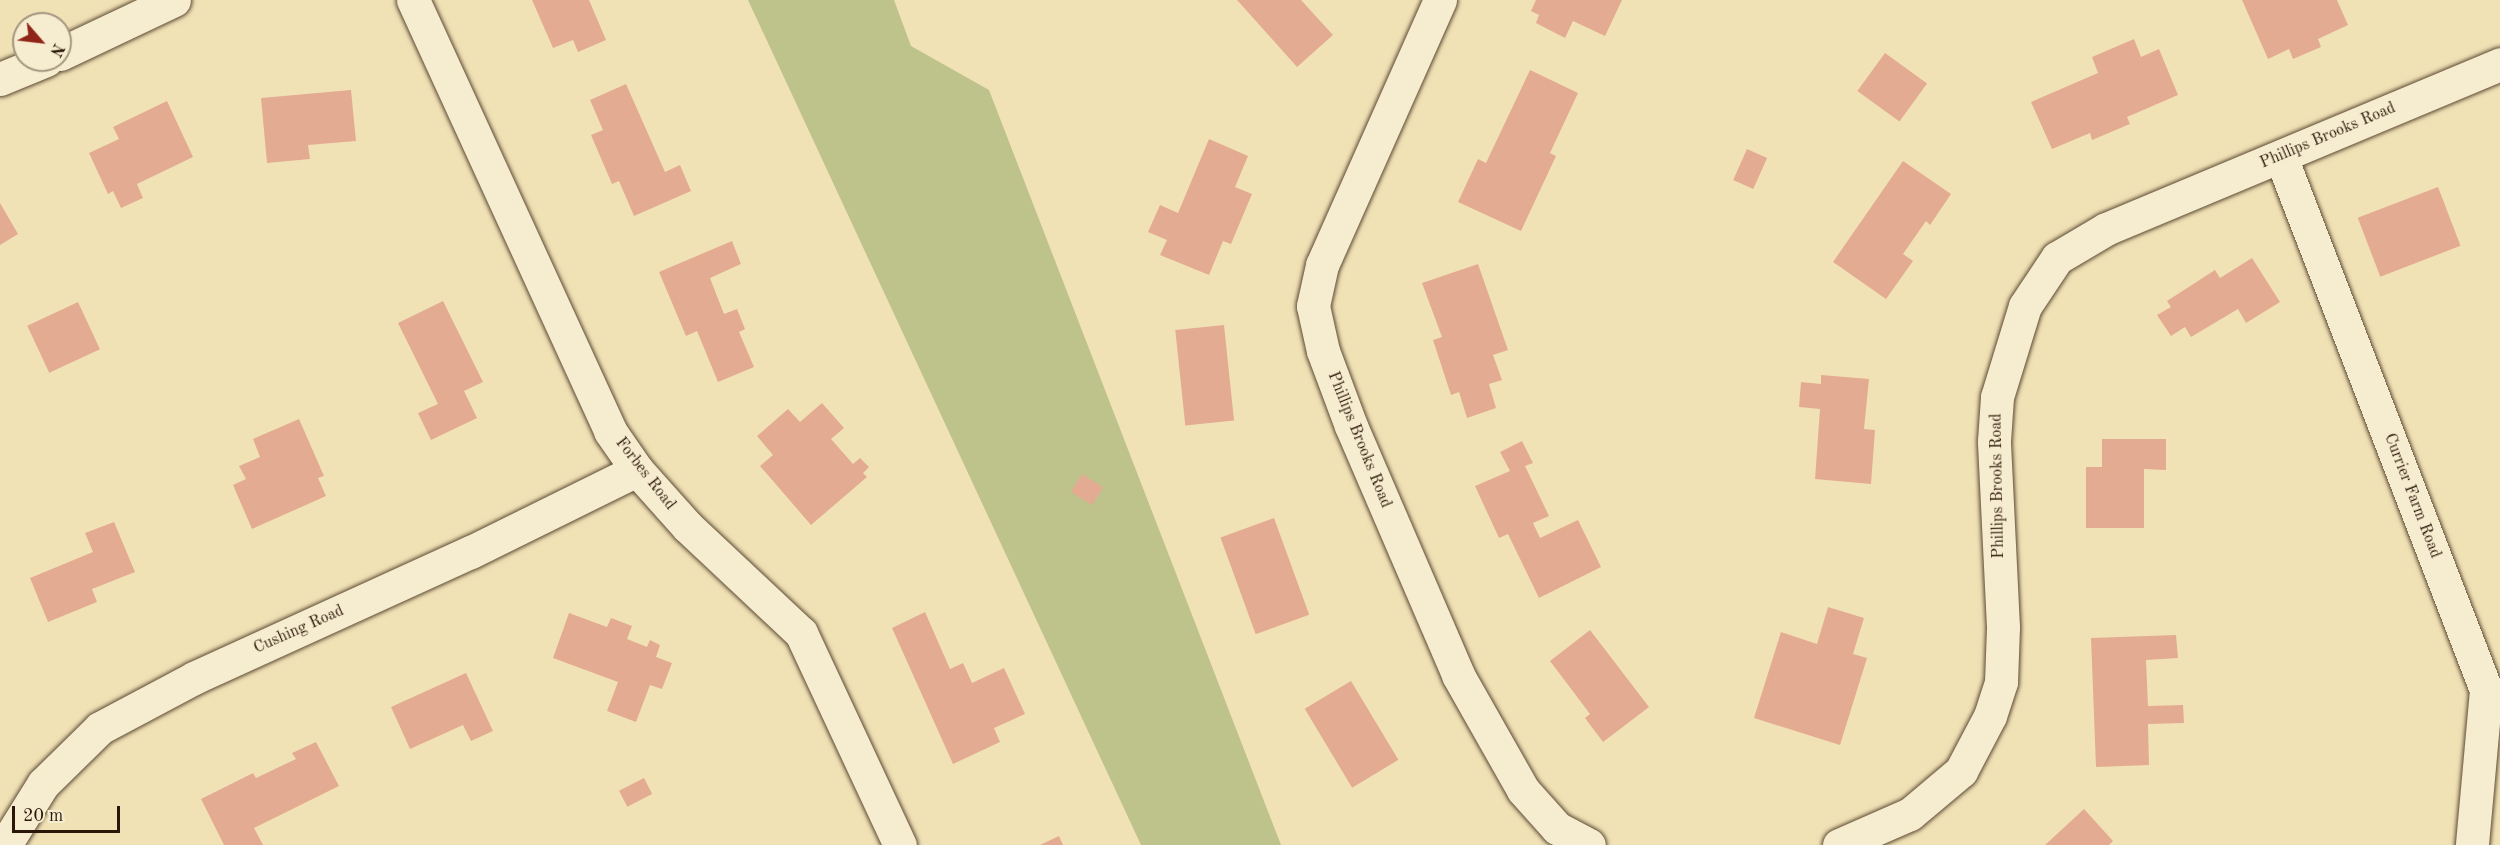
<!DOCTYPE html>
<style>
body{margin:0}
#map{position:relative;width:2500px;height:845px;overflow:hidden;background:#f1e2b6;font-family:"Old Standard TT",serif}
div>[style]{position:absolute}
.green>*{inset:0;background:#bec28b}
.building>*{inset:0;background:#e4ab93;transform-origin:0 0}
.roads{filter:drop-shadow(0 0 2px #5c4a33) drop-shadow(0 0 2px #5c4a33)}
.minor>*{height:33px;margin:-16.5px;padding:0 16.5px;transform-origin:16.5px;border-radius:16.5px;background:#f6ecd0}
span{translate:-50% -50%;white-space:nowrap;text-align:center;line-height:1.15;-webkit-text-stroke:4.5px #f6ecd0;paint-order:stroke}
.street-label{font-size:16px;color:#2a1707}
.north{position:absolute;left:12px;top:12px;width:60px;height:60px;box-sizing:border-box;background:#f6ecd0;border:2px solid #a49780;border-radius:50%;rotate:118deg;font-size:16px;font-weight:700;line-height:24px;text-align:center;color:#2a1707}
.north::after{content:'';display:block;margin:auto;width:21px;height:27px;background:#8f2418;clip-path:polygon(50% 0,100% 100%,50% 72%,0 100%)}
.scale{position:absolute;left:12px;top:806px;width:108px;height:27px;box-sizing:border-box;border:3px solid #2a1707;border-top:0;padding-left:8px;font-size:18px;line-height:21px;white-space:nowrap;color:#2a1707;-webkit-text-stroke:4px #f6ecd0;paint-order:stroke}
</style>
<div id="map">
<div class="green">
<i style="clip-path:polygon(748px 0,894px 0,911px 46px,989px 90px,1281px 845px,1141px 845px)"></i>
</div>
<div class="building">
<i style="clip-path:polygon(532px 0,589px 0,606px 40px,578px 52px,573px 40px,553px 48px)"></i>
<i style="clip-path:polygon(1237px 0,1301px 0,1333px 35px,1297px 67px)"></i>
<i style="clip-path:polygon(1536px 0,1622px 0,1605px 36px,1573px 21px,1565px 38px,1536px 23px,1539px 15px,1531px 11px)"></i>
<i style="clip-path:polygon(2242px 0,2337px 0,2348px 25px,2318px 39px,2321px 47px,2293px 59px,2289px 49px,2268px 59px)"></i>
<i style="clip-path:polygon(2134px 39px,2141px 57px,2159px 49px,2178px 95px,2127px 117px,2130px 124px,2092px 140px,2090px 133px,2052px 149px,2031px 102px,2098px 73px,2092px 57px)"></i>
<i style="left:1885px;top:53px;width:52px;height:47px;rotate:36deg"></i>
<i style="clip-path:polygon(1530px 70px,1578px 93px,1550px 153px,1556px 156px,1521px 231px,1458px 202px,1478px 159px,1486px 163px)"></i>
<i style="clip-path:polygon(626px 84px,665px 172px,680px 165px,691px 191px,634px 216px,619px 181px,612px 184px,591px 135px,603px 130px,590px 100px)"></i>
<i style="clip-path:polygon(351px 90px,356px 141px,308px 145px,310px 159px,267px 163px,261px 98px)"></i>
<i style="clip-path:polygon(167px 101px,193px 157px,137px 184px,143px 198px,121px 208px,113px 191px,108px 194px,89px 153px,119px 139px,113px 127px)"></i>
<i style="clip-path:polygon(1209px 139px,1248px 156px,1235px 187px,1252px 194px,1231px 244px,1223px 241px,1209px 275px,1160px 255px,1167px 240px,1148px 232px,1160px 205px,1178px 213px)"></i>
<i style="left:1747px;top:149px;width:22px;height:34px;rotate:24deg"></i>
<i style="clip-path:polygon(1903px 161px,1951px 194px,1930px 225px,1926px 221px,1903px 254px,1913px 261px,1886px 299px,1833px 262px)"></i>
<i style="left:2438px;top:187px;width:63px;height:86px;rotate:69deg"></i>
<i style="clip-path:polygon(0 203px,18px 234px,0 245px)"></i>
<i style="clip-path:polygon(732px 241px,741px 264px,710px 278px,724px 314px,737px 309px,745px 329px,739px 332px,754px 367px,718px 382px,697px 331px,686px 336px,659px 272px)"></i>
<i style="clip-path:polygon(2252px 258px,2280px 302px,2246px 323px,2238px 309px,2191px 337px,2185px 327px,2171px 336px,2157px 315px,2171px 307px,2167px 301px,2215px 270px,2220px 278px)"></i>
<i style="clip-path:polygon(1478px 264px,1508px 350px,1493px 355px,1502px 380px,1489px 384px,1496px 408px,1467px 418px,1459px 392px,1451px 395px,1433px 340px,1442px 337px,1422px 283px)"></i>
<i style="clip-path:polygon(443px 301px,483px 382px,464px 391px,477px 418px,431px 440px,418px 413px,438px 404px,398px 323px)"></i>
<i style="left:78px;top:302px;width:52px;height:56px;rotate:65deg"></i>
<i style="left:1224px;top:325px;width:96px;height:49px;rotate:84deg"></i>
<i style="clip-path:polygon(1821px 375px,1869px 379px,1864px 429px,1875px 430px,1871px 484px,1815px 479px,1820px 409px,1799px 407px,1801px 382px,1821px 384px)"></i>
<i style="clip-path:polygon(822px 403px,844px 428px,831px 439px,853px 464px,860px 458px,869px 467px,863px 473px,867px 477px,811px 525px,760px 466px,773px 455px,757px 436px,788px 409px,800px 422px)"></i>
<i style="clip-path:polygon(299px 419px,324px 476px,318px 478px,326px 496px,252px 529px,233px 485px,246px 479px,239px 466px,260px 457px,253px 439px)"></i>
<i style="clip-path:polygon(2102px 439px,2166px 439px,2166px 470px,2144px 469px,2144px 528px,2086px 528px,2086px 467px,2102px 467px)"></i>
<i style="clip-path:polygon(1522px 441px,1533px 463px,1525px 466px,1549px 516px,1533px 523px,1540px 538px,1578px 520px,1601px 567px,1539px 598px,1508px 534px,1499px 538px,1475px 486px,1510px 471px,1500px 452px)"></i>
<i style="left:1082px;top:474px;width:25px;height:21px;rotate:32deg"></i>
<i style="left:1274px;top:518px;width:103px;height:57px;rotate:70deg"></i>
<i style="clip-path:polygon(114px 522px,135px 572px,92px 589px,97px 602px,48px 622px,30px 578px,93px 552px,85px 533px)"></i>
<i style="clip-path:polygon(1828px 607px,1864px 618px,1853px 654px,1867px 658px,1840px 745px,1754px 718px,1781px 632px,1817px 644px)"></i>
<i style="clip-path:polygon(925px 612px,950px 669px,963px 663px,972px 683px,1004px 668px,1025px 714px,994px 728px,1000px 742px,953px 764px,892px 628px)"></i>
<i style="clip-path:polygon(569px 613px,607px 627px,611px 618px,632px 626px,627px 639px,647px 647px,650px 640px,660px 645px,656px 657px,672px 663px,662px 689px,650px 685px,636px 722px,607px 711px,618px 682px,553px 658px)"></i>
<i style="clip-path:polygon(1590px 630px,1649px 707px,1603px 742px,1585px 718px,1590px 714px,1550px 661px)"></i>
<i style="clip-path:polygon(2176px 635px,2178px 658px,2146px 660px,2148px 706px,2183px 705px,2184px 723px,2148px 724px,2149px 765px,2096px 767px,2091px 638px)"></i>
<i style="clip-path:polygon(466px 673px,493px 731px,471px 741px,463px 725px,410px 749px,391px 707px)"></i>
<i style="left:1351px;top:681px;width:92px;height:54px;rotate:59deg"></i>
<i style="clip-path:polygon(316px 742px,339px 786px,254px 828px,263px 845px,224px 845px,201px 799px,253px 773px,256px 778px,296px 759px,292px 753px)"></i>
<i style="left:644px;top:778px;width:18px;height:28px;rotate:63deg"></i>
<i style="clip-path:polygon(2084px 809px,2113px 841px,2109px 845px,2045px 845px)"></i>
<i style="clip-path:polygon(1059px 836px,1063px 845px,1040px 845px)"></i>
</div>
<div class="roads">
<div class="minor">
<i style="left:413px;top:0;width:474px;rotate:65.4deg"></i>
<i style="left:610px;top:431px;width:47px;rotate:55.3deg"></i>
<i style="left:637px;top:470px;width:76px;rotate:48.2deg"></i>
<i style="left:688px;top:527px;width:155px;rotate:43.2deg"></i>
<i style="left:801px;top:633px;width:234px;rotate:65deg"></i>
<i style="left:1440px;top:0;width:290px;rotate:114deg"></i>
<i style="left:1322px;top:265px;width:42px;rotate:102.4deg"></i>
<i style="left:1313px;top:306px;width:46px;rotate:77.5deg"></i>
<i style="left:1323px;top:351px;width:80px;rotate:69.5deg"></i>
<i style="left:1351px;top:426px;width:271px;rotate:66.7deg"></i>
<i style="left:1458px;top:675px;width:132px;rotate:60.5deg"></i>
<i style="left:1523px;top:790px;width:51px;rotate:48.2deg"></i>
<i style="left:1557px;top:828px;width:36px;rotate:28deg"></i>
<i style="left:60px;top:54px;width:126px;rotate:-25.3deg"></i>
<i style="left:0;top:79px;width:50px;rotate:-22.4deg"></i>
<i style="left:2281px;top:157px;width:571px;rotate:68.96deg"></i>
<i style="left:2486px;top:690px;width:156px;rotate:95.2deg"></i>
<i style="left:5px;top:845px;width:72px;rotate:-58.1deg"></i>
<i style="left:43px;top:784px;width:80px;rotate:-44.5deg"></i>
<i style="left:100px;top:728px;width:106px;rotate:-28deg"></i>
<i style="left:194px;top:678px;width:304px;rotate:-24.5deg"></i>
<i style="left:471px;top:552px;width:185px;rotate:-26.3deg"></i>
<i style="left:1839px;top:845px;width:77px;rotate:-23.6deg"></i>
<i style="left:1910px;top:814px;width:67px;rotate:-40.1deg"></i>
<i style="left:1961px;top:771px;width:62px;rotate:-62.2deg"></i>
<i style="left:1990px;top:716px;width:36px;rotate:-72deg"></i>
<i style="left:2001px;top:682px;width:55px;rotate:-87.9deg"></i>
<i style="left:2003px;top:627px;width:186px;rotate:-92.8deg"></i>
<i style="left:1994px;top:441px;width:44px;rotate:-86.1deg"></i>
<i style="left:1997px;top:397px;width:95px;rotate:-72.9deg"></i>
<i style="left:2025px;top:306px;width:58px;rotate:-56.3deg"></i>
<i style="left:2057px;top:258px;width:57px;rotate:-30.6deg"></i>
<i style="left:2106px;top:229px;width:427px;rotate:-22.7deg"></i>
</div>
</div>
<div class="street-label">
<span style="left:2328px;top:136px;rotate:-23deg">Phillips Brooks Road</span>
<span style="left:1359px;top:440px;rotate:68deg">Phillips Brooks Road</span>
<span style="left:645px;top:474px;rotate:52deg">Forbes Road</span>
<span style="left:1998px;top:486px;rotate:-91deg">Phillips Brooks Road</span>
<span style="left:2412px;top:496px;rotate:69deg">Currier Farm Road</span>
<span style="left:299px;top:630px;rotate:-24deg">Cushing Road</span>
</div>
<div class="north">N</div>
<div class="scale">20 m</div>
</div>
